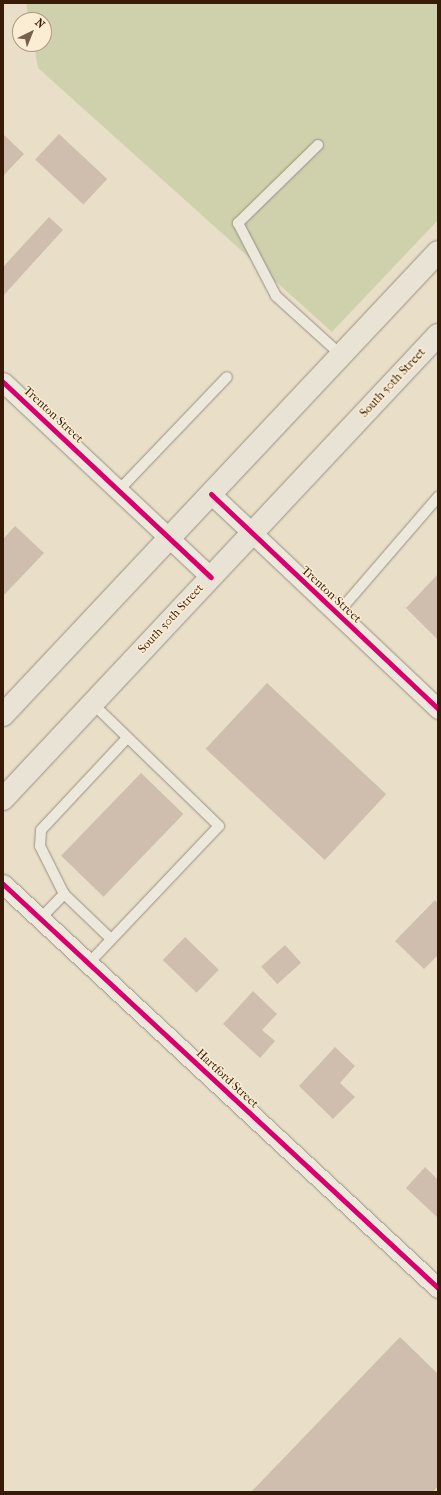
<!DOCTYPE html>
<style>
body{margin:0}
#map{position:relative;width:441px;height:1495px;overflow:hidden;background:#e9dfc8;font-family:"IM FELL French Canon",serif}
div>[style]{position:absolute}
.green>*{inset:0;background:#ced1ab}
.building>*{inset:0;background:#cfbeae;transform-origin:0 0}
.roads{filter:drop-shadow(0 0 1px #998f80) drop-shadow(0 0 1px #998f80)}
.lane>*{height:10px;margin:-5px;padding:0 5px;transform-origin:5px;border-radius:5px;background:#ece8dc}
.street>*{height:19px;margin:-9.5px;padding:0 9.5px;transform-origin:9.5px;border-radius:9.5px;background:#ece8dc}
.primary>*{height:22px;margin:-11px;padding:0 11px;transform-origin:11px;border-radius:11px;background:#e9e3d6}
.cycleway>*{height:5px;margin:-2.5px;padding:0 2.5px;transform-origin:2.5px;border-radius:2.5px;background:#d6006c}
span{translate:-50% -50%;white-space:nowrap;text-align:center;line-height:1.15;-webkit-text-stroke:3px #faedd3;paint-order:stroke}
.street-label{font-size:12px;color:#381b07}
.frame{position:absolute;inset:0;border:4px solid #381b07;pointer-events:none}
.north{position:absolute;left:12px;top:12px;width:40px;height:40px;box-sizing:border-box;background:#faedd3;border:1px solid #ac9981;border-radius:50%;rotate:43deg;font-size:11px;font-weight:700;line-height:16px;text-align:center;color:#381b07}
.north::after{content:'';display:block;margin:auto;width:14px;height:18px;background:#76604b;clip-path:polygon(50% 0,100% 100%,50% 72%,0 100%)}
</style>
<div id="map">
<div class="green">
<i style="clip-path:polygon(26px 3px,438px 3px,438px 220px,332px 332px,38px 68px,34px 44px,44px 44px,44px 20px,29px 20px)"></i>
</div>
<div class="building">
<i style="clip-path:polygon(3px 134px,24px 154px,3px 176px)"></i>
<i style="left:59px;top:134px;width:66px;height:35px;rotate:43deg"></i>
<i style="clip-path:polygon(49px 217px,63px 230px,3px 296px,3px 267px)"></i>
<i style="clip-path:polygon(15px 526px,44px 553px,3px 596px,3px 539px)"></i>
<i style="clip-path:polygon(438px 574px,438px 637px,437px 639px,406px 608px)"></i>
<i style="left:267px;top:683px;width:163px;height:90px;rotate:43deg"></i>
<i style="left:141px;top:773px;width:59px;height:115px;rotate:44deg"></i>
<i style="clip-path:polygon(435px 900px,438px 904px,438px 955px,424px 969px,395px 941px)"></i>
<i style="left:185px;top:937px;width:47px;height:32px;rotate:44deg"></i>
<i style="left:285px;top:945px;width:24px;height:32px;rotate:48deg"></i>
<i style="clip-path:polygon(253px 991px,277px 1014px,262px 1030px,275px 1041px,260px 1058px,223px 1024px)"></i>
<i style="clip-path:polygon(335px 1047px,355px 1066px,340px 1083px,355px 1097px,333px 1119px,299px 1086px)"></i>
<i style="clip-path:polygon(425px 1167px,438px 1180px,438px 1218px,406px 1188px)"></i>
<i style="clip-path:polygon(400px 1337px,438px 1374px,438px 1486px,433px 1492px,251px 1492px)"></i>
</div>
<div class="roads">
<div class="lane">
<i style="left:318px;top:145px;width:112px;rotate:135.7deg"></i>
<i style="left:238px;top:223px;width:82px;rotate:62.5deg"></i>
<i style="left:276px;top:296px;width:88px;rotate:42.2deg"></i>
<i style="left:119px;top:490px;width:156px;rotate:-46.3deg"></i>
<i style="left:337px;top:614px;width:155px;rotate:-49.2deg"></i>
<i style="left:40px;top:919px;width:35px;rotate:-46deg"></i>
<i style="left:111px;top:939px;width:65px;rotate:-136.2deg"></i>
<i style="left:64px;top:894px;width:54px;rotate:-116.6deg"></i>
<i style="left:40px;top:846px;width:16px;rotate:-86deg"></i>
<i style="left:41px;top:830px;width:126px;rotate:-46.9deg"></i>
<i style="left:88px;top:964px;width:190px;rotate:-46.5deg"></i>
<i style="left:219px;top:826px;width:177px;rotate:-135.9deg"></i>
</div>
<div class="street">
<i style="left:3px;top:382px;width:285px;rotate:43.2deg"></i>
<i style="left:211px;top:494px;width:313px;rotate:43.4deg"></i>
<i style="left:3px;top:884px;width:594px;rotate:42.88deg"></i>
</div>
<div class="primary">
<i style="left:3px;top:715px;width:635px;rotate:-46.79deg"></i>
<i style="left:3px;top:799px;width:636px;rotate:-46.85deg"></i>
</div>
</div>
<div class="cycleway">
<i style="left:3px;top:382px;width:285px;rotate:43.2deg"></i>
<i style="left:211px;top:494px;width:313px;rotate:43.4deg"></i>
<i style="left:3px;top:884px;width:594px;rotate:42.88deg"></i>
</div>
<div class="street-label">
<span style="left:393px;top:383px;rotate:-47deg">South 50th Street</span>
<span style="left:53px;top:415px;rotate:43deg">Trenton Street</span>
<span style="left:331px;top:595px;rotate:43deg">Trenton Street</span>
<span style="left:171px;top:619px;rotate:-47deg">South 50th Street</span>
<span style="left:227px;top:1079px;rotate:43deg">Hartford Street</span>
</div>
<div class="frame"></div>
<div class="north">N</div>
</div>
